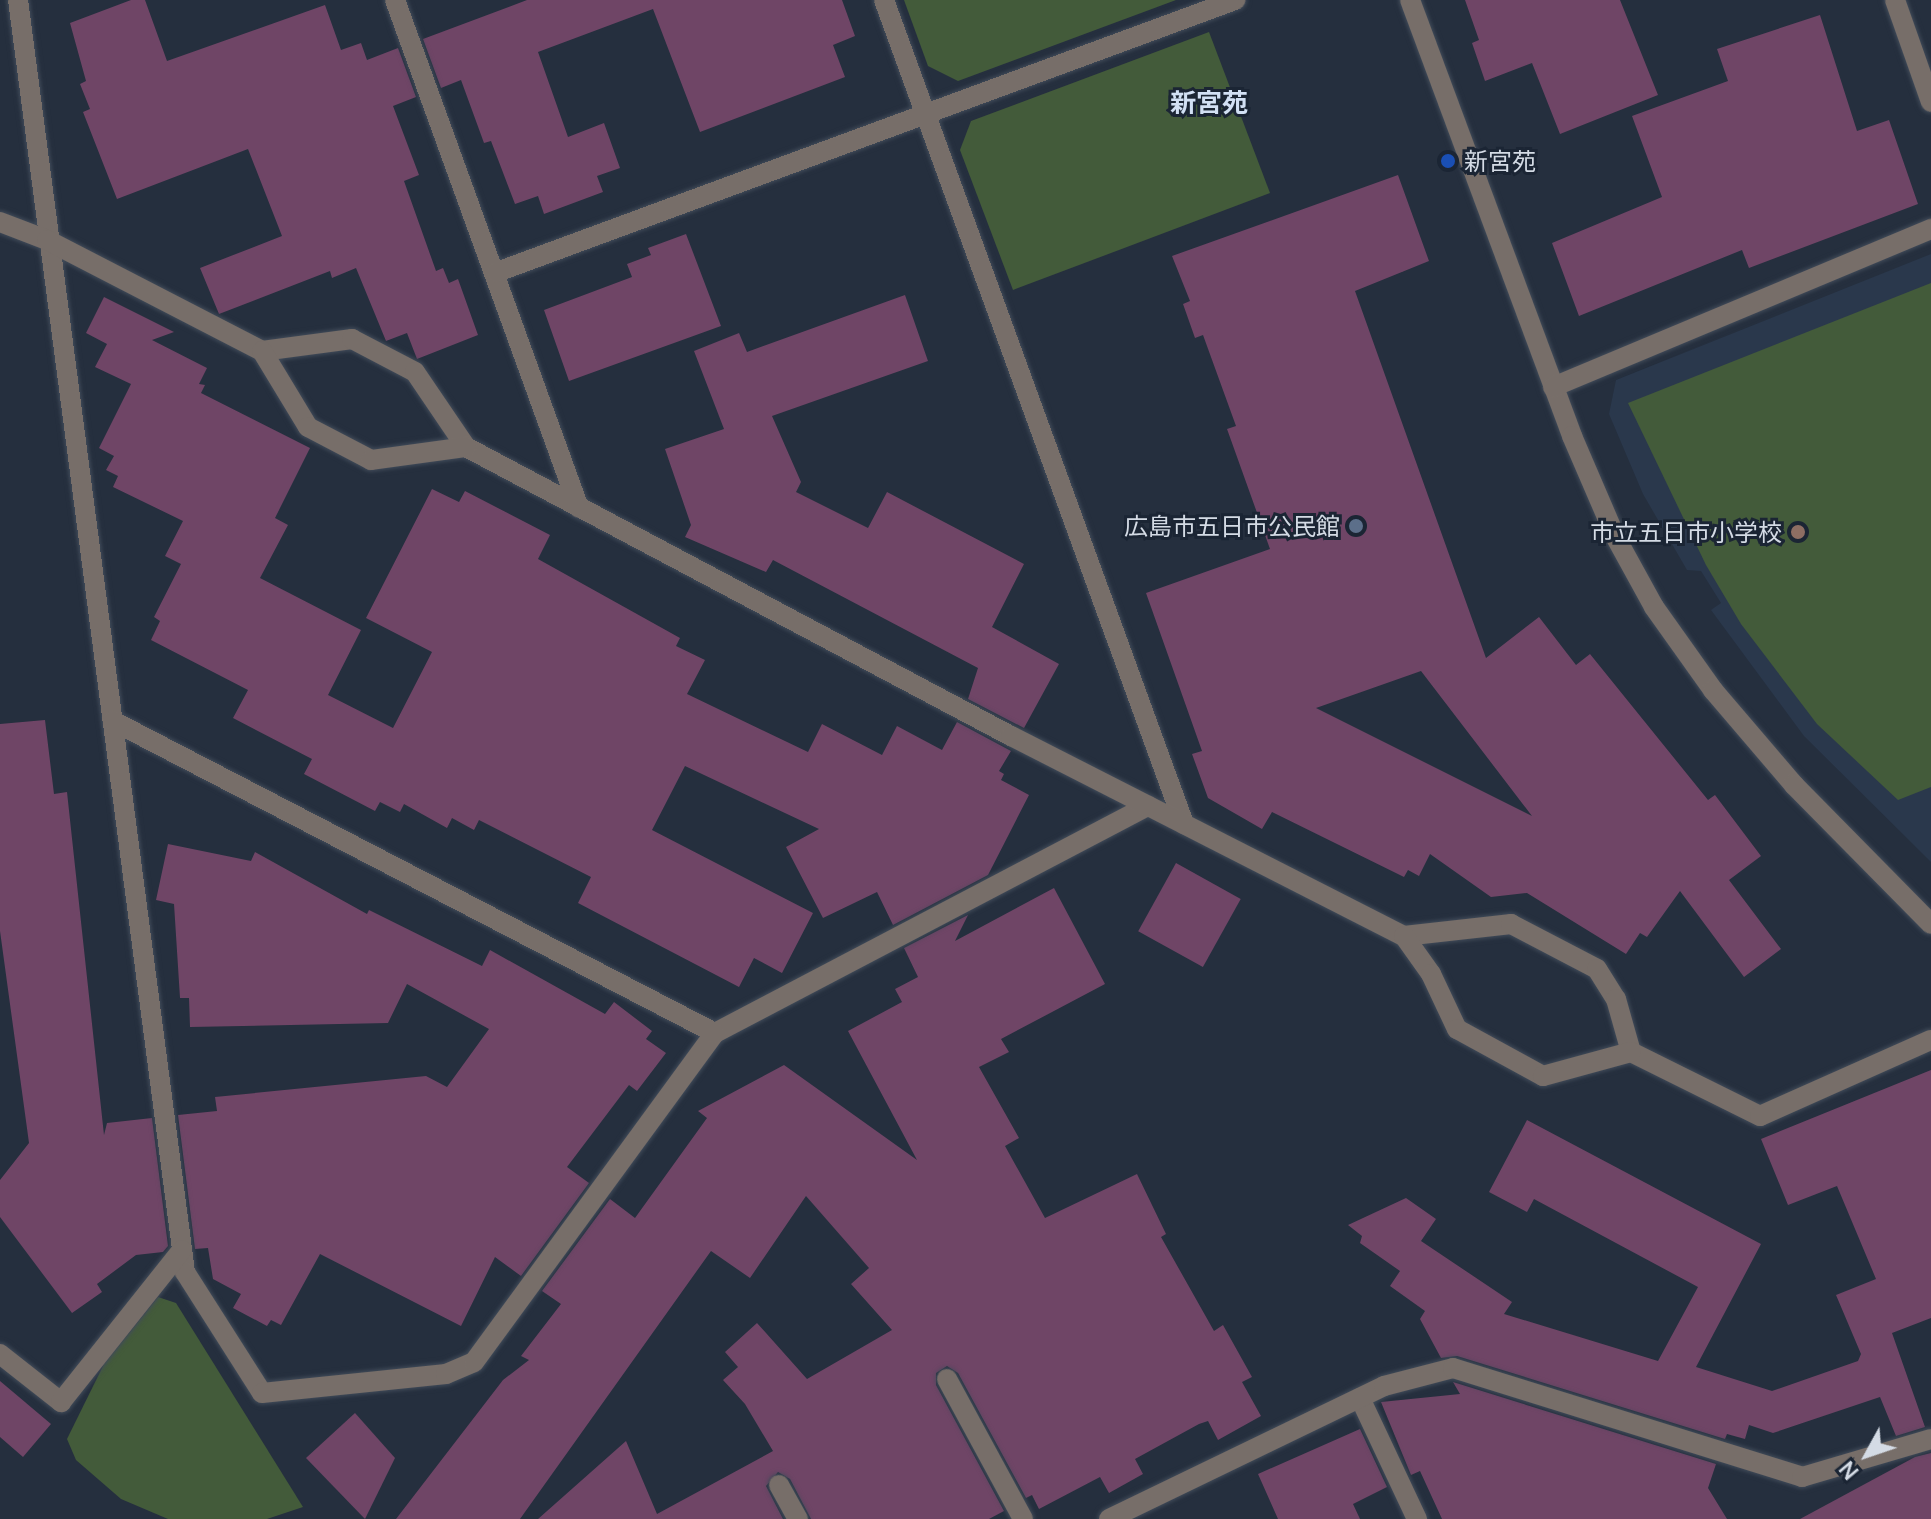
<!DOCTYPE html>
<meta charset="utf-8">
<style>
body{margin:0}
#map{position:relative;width:1931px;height:1519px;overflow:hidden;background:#252f3e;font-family:Manrope,"Noto Sans JP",sans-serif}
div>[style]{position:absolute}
.built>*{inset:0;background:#2a384c}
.green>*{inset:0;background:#435b3a}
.building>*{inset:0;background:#6f4566;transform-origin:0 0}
.roads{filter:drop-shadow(0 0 2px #414b59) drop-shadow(0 0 2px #414b59)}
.minor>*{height:20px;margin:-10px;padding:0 10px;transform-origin:10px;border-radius:10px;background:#776e69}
.dots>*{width:22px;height:22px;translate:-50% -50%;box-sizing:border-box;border:4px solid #1b2534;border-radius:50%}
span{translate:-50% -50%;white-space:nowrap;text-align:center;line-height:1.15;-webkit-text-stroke:6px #1b2534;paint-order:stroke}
.poi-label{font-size:24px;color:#d4dbe5}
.left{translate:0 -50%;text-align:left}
.right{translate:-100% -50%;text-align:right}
.neighbourhood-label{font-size:26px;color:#d2e0f4;font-weight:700}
.north{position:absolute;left:1827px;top:1415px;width:80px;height:80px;-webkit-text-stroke:6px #1b2534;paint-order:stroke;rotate:230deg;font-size:22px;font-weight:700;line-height:32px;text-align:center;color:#d4dbe5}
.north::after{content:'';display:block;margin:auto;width:28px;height:36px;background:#d4dbe5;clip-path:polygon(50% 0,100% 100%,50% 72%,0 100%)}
</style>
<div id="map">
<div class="built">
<i style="clip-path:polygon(1931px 254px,1931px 862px,1804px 736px,1711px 610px,1721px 603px,1701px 571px,1687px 570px,1643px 494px,1609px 414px,1616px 380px)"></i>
</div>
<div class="green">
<i style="clip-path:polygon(904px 0,1176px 0,958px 81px,928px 66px)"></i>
<i style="clip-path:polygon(1209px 32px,1270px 193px,1013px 290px,960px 150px,971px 121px)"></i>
<i style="clip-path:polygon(1931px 283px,1931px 787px,1898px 800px,1817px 724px,1741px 624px,1706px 565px,1628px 403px)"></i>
<i style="clip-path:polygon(158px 1297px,176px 1303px,303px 1507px,267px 1519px,168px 1519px,121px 1499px,76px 1460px,67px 1439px,104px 1364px)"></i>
</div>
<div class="building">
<i style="clip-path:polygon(131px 0,145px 0,167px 61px,325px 5px,341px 50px,361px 43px,367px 60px,398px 48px,416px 97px,393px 106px,419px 175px,404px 181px,436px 271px,443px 268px,449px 283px,458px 279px,478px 335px,417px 359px,407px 333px,386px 341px,356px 268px,332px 278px,330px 271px,219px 314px,200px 268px,282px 236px,248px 149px,117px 199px,83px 112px,90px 109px,80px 84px,86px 81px,70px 23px)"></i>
<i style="clip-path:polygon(527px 0,842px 0,855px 36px,833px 45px,845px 77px,700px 132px,653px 9px,538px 52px,568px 137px,604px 123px,620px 168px,597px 176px,603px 192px,544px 214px,538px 196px,515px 204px,491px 141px,484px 143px,461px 80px,441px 88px,423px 39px)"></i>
<i style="clip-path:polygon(1465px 0,1620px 0,1658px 95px,1560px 134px,1532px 63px,1485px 81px,1472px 43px,1479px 40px)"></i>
<i style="clip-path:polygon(1820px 15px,1857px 131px,1889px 120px,1918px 204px,1749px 268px,1742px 250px,1579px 316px,1552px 243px,1662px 197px,1632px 116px,1728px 81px,1717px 49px)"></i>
<i style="clip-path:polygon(evenodd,1398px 175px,1429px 261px,1355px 291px,1486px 658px,1539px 617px,1576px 665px,1590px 654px,1708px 800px,1715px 795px,1761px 856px,1729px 880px,1781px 949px,1744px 977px,1680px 891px,1647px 937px,1640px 933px,1626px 954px,1527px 893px,1491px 897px,1430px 854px,1419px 876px,1408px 870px,1404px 877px,1272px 812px,1262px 829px,1208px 798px,1192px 754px,1202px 751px,1146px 593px,1270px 549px,1227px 429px,1236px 426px,1203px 335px,1195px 338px,1183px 304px,1190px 301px,1172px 256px,1398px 175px,1421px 671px,1532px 816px,1316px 708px,1421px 671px)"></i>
<i style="clip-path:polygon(686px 234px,721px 326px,569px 381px,544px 310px,632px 277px,627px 264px,651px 255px,648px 248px)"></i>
<i style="clip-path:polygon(905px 295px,928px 361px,772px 416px,801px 482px,796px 492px,868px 528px,887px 492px,1024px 564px,992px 627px,1059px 664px,1024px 728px,968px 699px,978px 668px,773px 560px,766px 572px,685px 537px,691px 525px,665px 449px,724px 429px,694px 351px,739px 333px,747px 352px)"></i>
<i style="clip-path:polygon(104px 297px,174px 332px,152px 340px,207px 368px,199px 384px,205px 385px,201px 393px,310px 448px,275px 518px,288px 525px,260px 578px,361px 630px,328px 695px,393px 728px,432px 652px,366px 618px,432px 489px,459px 502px,465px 491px,550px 535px,538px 559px,680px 638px,676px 646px,705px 660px,687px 694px,808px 752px,822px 724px,882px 755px,897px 726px,942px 750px,957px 722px,1011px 751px,999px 771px,1004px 774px,1001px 780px,1029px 795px,988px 875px,893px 925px,877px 892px,823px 918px,786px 847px,819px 829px,685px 766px,652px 830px,813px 913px,782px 973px,754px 958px,739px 987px,578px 903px,591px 877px,479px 820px,474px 830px,452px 818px,447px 828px,404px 804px,400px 812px,380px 802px,375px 811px,304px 774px,312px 759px,233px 718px,248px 690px,151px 640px,160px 621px,154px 617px,181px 564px,165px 556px,183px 521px,113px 487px,118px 476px,106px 470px,114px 456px,99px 448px,131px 384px,95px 367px,107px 344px,86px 333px)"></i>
<i style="clip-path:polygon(45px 720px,54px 794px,67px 792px,104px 1135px,107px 1123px,152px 1118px,168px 1246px,163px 1252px,136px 1255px,97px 1284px,102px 1292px,72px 1313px,0 1217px,0 1180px,29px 1143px,0 931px,0 724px)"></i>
<i style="clip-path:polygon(168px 844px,251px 861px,255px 852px,367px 914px,369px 910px,482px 966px,490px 950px,605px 1014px,614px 1002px,652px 1031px,646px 1039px,666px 1053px,637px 1091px,629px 1085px,567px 1167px,589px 1183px,521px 1276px,495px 1257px,461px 1326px,320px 1254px,281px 1325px,271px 1320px,267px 1326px,233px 1308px,241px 1294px,213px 1279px,208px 1248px,195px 1249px,178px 1115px,217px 1111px,215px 1097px,426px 1076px,447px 1087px,489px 1029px,407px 984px,388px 1023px,190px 1027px,189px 998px,180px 998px,174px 904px,156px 900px)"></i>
<i style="left:1176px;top:863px;width:74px;height:78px;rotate:29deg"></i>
<i style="clip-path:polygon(1054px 888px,1105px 984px,1001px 1039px,1009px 1052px,979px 1067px,1019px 1138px,1005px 1146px,1045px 1218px,1137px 1174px,1166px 1234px,1161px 1237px,1214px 1331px,1223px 1325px,1252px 1377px,1242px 1382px,1261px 1416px,1218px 1440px,1208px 1421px,1199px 1424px,1135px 1459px,1143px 1474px,1109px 1493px,1100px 1477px,1039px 1509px,1032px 1495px,1026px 1498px,958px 1373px,947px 1366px,936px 1373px,936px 1385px,1004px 1511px,989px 1519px,811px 1519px,790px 1479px,778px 1472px,766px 1486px,783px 1519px,538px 1519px,626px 1441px,657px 1514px,773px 1451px,745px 1404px,723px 1380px,738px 1367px,725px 1352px,757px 1323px,807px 1379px,892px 1330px,851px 1284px,869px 1268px,806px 1196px,750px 1278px,711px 1251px,520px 1519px,396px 1519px,503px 1380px,529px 1360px,521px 1356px,561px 1304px,542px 1291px,610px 1199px,635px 1218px,707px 1118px,698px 1111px,784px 1065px,917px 1160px,848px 1031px,902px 1002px,895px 989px,918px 977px,904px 948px,968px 915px,955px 941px)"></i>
<i style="clip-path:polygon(1931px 1070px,1931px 1318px,1892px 1333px,1925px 1427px,1896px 1436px,1880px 1397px,1773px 1433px,1749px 1425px,1745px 1439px,1727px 1434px,1725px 1439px,1457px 1356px,1441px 1358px,1420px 1319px,1425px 1311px,1390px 1286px,1400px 1271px,1360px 1243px,1362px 1236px,1348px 1225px,1406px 1198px,1436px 1219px,1421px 1241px,1512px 1302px,1504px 1314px,1658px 1361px,1698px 1287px,1534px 1199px,1527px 1212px,1489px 1192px,1527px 1120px,1761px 1244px,1696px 1367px,1772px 1391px,1858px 1361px,1861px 1354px,1836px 1295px,1876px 1279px,1837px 1186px,1788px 1205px,1761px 1139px)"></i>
<i style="clip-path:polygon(0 1381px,51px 1424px,23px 1457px,0 1437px)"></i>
<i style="clip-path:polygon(1453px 1382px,1716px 1464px,1708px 1488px,1727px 1519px,1442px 1519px,1420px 1471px,1411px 1475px,1381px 1402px,1460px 1394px)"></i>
<i style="clip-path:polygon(355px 1413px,395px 1458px,365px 1519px,306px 1458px)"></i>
<i style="clip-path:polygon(1360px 1429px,1387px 1487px,1353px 1504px,1360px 1519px,1278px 1519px,1258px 1474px)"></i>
<i style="clip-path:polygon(1931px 1453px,1931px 1519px,1800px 1519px,1915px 1457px)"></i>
</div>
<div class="roads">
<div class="minor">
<i style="left:18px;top:0;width:1283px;rotate:82.52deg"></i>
<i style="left:185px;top:1272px;width:143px;rotate:57.5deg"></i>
<i style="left:262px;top:1393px;width:185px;rotate:-5.9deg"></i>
<i style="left:446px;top:1374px;width:30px;rotate:-23deg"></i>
<i style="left:474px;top:1362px;width:408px;rotate:-53.8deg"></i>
<i style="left:715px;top:1033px;width:489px;rotate:-27.7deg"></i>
<i style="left:395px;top:0;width:540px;rotate:70.09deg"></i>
<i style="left:884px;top:0;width:877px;rotate:69.99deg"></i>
<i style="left:1410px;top:0;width:465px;rotate:69.6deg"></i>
<i style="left:1572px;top:436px;width:109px;rotate:66.7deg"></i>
<i style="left:1615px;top:536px;width:81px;rotate:61.2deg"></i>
<i style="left:1654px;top:607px;width:102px;rotate:54.6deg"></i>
<i style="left:1713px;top:690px;width:125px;rotate:49.5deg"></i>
<i style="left:1794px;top:785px;width:195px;rotate:45.4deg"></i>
<i style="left:1895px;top:0;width:108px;rotate:70.6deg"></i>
<i style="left:0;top:222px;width:50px;rotate:21deg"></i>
<i style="left:47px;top:240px;width:242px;rotate:27.3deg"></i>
<i style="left:262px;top:351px;width:91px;rotate:-7.6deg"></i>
<i style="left:352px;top:339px;width:71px;rotate:27.6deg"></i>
<i style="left:415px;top:372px;width:91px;rotate:55.8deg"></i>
<i style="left:466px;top:447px;width:617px;rotate:27.94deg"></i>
<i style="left:1011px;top:736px;width:441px;rotate:27deg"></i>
<i style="left:1404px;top:936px;width:108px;rotate:-6.4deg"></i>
<i style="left:1511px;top:924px;width:97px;rotate:27.6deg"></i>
<i style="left:1597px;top:969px;width:36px;rotate:58deg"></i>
<i style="left:1616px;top:999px;width:55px;rotate:74.2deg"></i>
<i style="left:1631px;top:1052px;width:144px;rotate:26.4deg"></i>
<i style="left:1760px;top:1116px;width:187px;rotate:-24deg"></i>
<i style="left:497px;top:272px;width:787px;rotate:-20.23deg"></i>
<i style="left:262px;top:351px;width:89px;rotate:58.8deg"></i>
<i style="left:308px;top:427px;width:71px;rotate:27.6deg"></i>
<i style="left:371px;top:460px;width:96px;rotate:-7.8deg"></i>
<i style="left:1553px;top:387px;width:410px;rotate:-22.7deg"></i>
<i style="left:113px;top:721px;width:678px;rotate:27.4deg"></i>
<i style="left:1404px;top:936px;width:47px;rotate:54.6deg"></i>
<i style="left:1431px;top:974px;width:61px;rotate:64.7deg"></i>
<i style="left:1457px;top:1029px;width:98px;rotate:28.7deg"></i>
<i style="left:1543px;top:1076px;width:91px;rotate:-15.3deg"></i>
<i style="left:0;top:1354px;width:78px;rotate:38.2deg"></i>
<i style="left:61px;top:1402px;width:194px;rotate:-51.5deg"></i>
<i style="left:947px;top:1379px;width:159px;rotate:61.5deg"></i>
<i style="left:1360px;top:1398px;width:134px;rotate:64.8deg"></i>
<i style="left:779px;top:1485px;width:39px;rotate:61deg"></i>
<i style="left:1109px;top:1519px;width:305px;rotate:-25.8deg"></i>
<i style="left:1384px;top:1386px;width:71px;rotate:-14.6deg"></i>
<i style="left:1453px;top:1368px;width:366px;rotate:17.3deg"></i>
<i style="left:1802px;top:1477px;width:134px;rotate:-16.4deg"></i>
</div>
</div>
<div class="dots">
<i style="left:1448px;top:161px;background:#1a4fb4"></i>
<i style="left:1356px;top:526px;background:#5c6f8a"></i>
<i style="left:1798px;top:532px;background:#8d6e63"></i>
</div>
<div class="poi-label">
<span class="left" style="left:1464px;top:161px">新宮苑</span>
<span class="right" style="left:1340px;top:526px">広島市五日市公民館</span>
<span class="right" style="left:1782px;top:532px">市立五日市小学校</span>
</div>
<div class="neighbourhood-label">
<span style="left:1209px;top:103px">新宮苑</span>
</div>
<div class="north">N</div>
</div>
